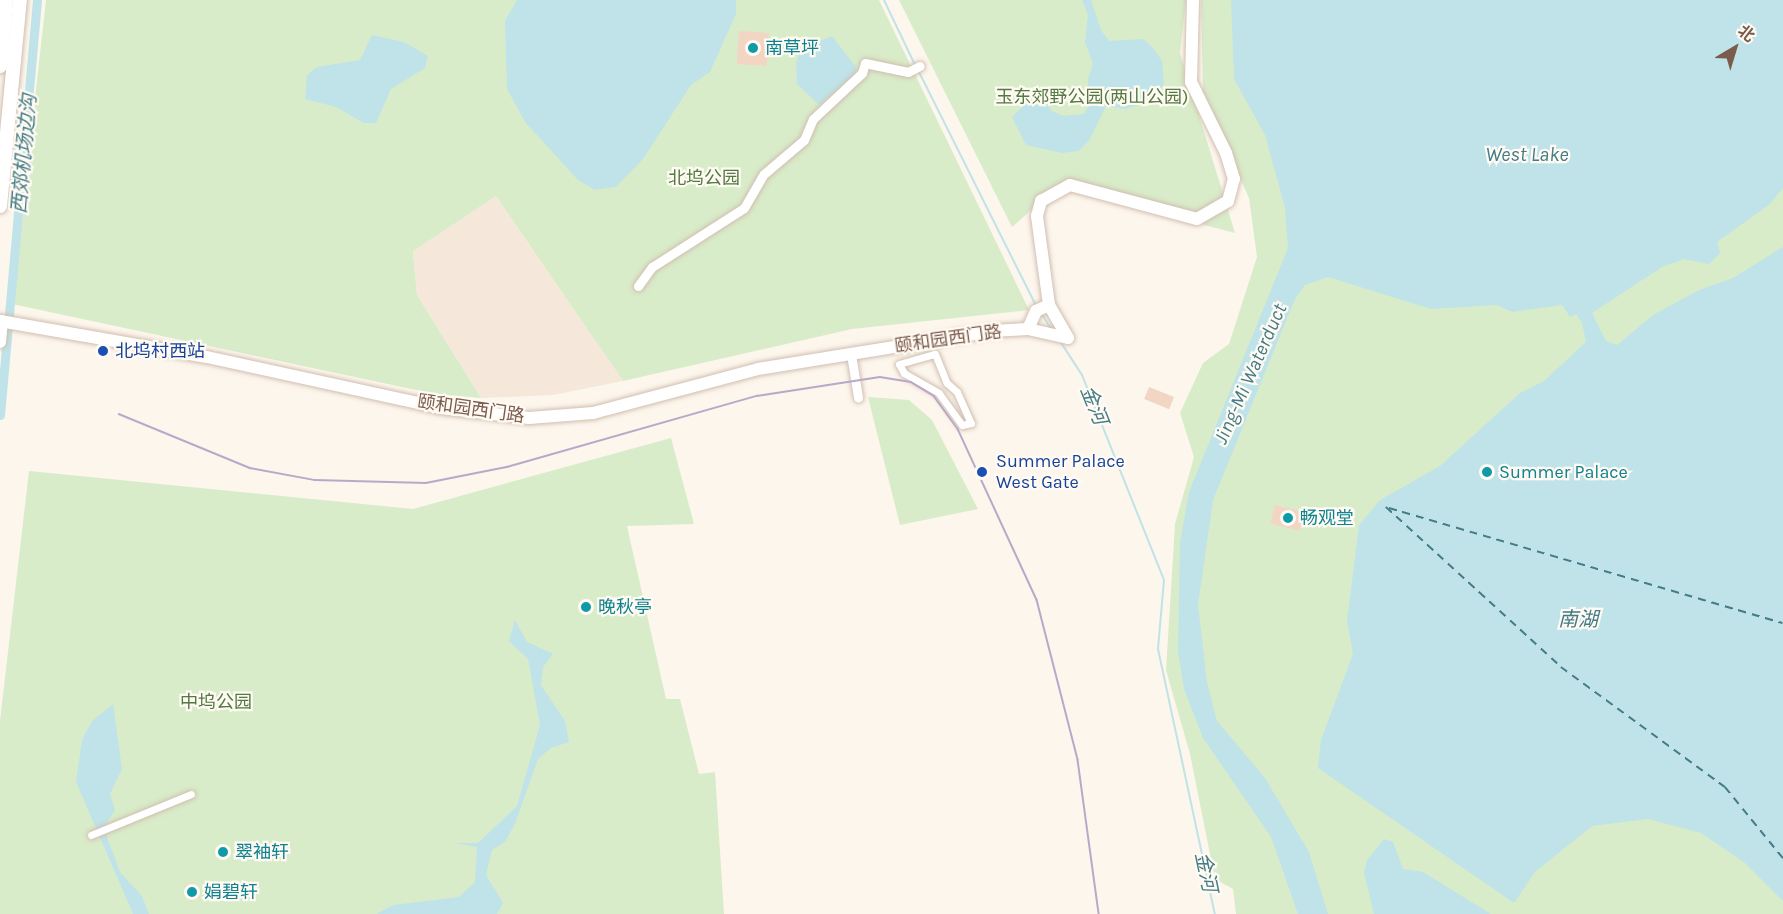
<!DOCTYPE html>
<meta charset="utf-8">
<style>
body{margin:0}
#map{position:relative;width:1783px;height:914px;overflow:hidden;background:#fdf6ec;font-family:Karla,"Noto Sans SC",sans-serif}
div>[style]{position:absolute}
.residential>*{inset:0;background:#f5e8da}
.green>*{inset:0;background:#d8ecc9}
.water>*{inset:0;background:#bfe3e8}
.stream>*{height:2px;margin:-1px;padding:0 1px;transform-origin:1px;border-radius:1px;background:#bfe3e8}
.canal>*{height:9px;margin:-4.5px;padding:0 4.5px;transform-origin:4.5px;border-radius:4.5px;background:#bfe3e8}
.ferry>*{height:1.5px;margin-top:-0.75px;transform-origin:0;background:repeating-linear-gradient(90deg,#437c86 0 8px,transparent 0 14px)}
.building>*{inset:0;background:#f3d5c3;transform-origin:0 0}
.roads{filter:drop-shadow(0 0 2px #d1beb0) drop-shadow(0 0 2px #d1beb0)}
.pedestrian>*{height:7px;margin:-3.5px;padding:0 3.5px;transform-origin:3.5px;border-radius:3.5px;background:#fff}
.minor>*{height:9px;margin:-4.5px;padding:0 4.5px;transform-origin:4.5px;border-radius:4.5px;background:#fff}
.tertiary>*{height:12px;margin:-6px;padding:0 6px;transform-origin:6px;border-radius:6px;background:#fff}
.secondary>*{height:14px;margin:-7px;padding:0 7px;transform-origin:7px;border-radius:7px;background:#fff}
.tram>*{height:1.5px;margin:-0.75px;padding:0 0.75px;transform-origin:0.75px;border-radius:0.75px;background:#b9a8c9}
.dots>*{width:16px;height:16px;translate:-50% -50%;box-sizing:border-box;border:3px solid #fffaf3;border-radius:50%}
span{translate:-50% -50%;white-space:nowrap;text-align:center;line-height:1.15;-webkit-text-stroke:4.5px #fffaf3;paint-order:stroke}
.culture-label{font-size:18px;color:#0d838f}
.left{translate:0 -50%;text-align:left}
.park-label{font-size:18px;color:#537a41}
.street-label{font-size:18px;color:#7a5c4d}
.transit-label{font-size:18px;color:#164399}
.water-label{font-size:20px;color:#437c86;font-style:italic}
.north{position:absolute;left:1705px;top:18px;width:60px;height:60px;-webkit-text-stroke:4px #fffaf3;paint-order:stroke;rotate:38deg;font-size:16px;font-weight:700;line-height:24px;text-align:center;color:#7a5c4d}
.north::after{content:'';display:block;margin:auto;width:21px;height:27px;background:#7a5c4d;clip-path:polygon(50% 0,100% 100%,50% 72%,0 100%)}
</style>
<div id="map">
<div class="residential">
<i style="clip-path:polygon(496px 196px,623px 381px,553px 395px,481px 398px,417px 295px,413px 250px)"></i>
</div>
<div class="green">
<i style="clip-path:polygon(46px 0,879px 0,1029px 310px,852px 329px,623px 381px,496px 196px,413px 251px,417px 295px,481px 398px,435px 394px,12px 304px)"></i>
<i style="clip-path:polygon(899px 0,1186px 0,1180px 53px,1235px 233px,1057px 187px,1012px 227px)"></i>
<i style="clip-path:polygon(1201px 0,1783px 0,1783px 914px,1236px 914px,1233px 889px,1215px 879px,1190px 754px,1166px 670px,1175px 524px,1194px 457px,1180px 413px,1203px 363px,1229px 344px,1257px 257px,1249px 198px,1203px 95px)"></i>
<i style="clip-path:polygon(868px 397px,909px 400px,932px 420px,978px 509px,900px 525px)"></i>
<i style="clip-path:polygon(671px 438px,694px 524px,627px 526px,666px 699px,680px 699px,699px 774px,715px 772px,724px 914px,0 914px,0 721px,29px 471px,413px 509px)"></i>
</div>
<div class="water">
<i style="clip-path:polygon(517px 0,736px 0,736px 14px,710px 72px,691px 85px,643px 159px,616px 187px,595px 190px,578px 180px,525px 122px,507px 89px,505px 21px)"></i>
<i style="clip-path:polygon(1082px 0,1091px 0,1101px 30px,1109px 41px,1144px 39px,1154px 49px,1162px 61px,1164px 83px,1155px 98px,1145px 103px,1126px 109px,1106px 106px,1090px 139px,1079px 151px,1062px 153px,1026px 145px,1012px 117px,1030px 100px,1040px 97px,1052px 111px,1064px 116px,1084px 114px,1089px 105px,1088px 79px,1093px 64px,1085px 42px,1088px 15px)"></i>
<i style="clip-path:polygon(1231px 0,1783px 0,1783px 188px,1770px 204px,1717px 242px,1720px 253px,1709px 264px,1684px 259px,1662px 267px,1592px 313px,1606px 341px,1617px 345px,1653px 315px,1699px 290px,1733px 278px,1783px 247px,1783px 901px,1745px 863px,1701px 833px,1648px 819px,1592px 826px,1535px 872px,1514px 903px,1318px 768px,1321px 740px,1353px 654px,1347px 621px,1359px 525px,1380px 500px,1440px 466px,1520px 393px,1544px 381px,1586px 342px,1582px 323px,1576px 314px,1570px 317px,1562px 305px,1512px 312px,1497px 305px,1431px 309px,1328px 277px,1305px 285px,1295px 299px,1213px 500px,1198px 605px,1207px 682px,1217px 721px,1265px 778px,1309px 852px,1328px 914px,1298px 914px,1271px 837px,1203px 738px,1184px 689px,1178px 651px,1180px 543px,1189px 492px,1288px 248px,1285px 208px,1265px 135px,1234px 79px)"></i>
<i style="clip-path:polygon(372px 35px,404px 42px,428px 56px,425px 68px,391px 89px,376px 123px,364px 123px,336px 107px,305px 99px,307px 75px,317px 67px,360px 60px)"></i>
<i style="clip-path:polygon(832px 36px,856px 67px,855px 75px,819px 105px,797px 84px,796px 63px,801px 49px)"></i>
<i style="clip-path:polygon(515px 620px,527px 642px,553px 654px,543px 667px,541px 685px,565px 721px,569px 742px,551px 748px,538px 759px,515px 824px,505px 842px,492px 850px,486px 875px,503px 903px,497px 914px,376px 914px,393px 905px,459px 897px,475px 882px,477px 847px,455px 843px,478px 843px,517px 806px,540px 725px,528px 659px,509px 641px)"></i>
<i style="clip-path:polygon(113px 704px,122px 769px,110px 794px,115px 810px,106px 824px,107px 837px,120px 872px,142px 896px,149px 914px,133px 914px,76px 782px,82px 740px,92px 721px)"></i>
<i style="clip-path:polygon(1384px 839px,1393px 842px,1403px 869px,1423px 872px,1491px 914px,1374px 914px,1364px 873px,1367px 860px)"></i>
</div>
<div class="stream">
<i style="left:884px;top:0;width:72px;rotate:64.5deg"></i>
<i style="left:918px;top:70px;width:264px;rotate:63.4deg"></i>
<i style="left:1041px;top:313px;width:19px;rotate:58deg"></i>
<i style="left:1060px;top:341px;width:40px;rotate:57.1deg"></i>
<i style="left:1082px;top:375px;width:221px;rotate:68.2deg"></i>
<i style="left:1164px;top:580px;width:69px;rotate:95deg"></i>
<i style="left:1158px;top:649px;width:271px;rotate:77.9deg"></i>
</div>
<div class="canal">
<i style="left:0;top:415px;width:417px;rotate:-84.9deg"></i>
</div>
<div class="ferry">
<i style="left:1386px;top:507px;width:237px;rotate:42.4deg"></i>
<i style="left:1561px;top:667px;width:203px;rotate:36.2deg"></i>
<i style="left:1725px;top:787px;width:92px;rotate:50.8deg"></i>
<i style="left:1389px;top:508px;width:410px;rotate:16.3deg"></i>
</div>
<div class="building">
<i style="left:739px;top:31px;width:30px;height:33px;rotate:4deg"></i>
<i style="left:1149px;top:387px;width:27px;height:13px;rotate:22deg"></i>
<i style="left:1275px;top:505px;width:30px;height:19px;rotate:14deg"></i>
<i style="left:193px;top:882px;width:17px;height:10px;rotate:66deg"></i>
</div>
<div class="roads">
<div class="pedestrian">
<i style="left:935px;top:354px;width:31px;rotate:68deg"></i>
<i style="left:947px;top:383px;width:13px;rotate:42deg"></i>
<i style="left:957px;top:392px;width:34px;rotate:66deg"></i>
<i style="left:971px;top:423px;width:9px;rotate:167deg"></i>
<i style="left:962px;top:425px;width:39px;rotate:-126deg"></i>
<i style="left:939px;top:393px;width:40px;rotate:-150.3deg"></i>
<i style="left:904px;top:373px;width:10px;rotate:-119deg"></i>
<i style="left:899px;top:364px;width:37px;rotate:-16deg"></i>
<i style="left:91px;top:835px;width:108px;rotate:-22.3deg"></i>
</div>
<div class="minor">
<i style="left:638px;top:286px;width:24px;rotate:-54deg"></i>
<i style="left:652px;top:267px;width:109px;rotate:-32.7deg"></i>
<i style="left:744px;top:208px;width:39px;rotate:-60deg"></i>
<i style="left:764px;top:174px;width:52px;rotate:-40.4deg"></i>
<i style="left:804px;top:140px;width:23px;rotate:-67deg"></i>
<i style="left:813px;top:119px;width:67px;rotate:-43.2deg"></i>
<i style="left:862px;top:73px;width:10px;rotate:-73deg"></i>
<i style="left:865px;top:63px;width:44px;rotate:11.8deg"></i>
<i style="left:908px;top:72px;width:13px;rotate:-27deg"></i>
<i style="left:851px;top:354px;width:44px;rotate:80.8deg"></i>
</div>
<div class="tertiary">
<i style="left:0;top:321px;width:210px;rotate:9.9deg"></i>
<i style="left:207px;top:357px;width:239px;rotate:12.3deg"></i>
<i style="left:441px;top:408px;width:89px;rotate:6.5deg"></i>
<i style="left:529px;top:418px;width:64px;rotate:-4.5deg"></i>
<i style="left:593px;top:413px;width:171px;rotate:-14.9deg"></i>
<i style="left:758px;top:369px;width:237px;rotate:-9.2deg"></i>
<i style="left:992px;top:331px;width:36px;rotate:-3deg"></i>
<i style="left:1028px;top:329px;width:41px;rotate:12.7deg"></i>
<i style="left:1028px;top:329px;width:20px;rotate:-66deg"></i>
<i style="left:1036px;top:311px;width:14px;rotate:-25deg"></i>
<i style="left:1068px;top:338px;width:38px;rotate:-120deg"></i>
<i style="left:1049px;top:305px;width:90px;rotate:-97.7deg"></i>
<i style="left:1037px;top:216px;width:16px;rotate:-75deg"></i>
<i style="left:1041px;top:201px;width:33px;rotate:-29deg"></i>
<i style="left:1070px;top:185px;width:131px;rotate:15deg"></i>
<i style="left:1197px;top:219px;width:36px;rotate:-30deg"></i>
<i style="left:1228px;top:201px;width:23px;rotate:-75deg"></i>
<i style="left:1234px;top:179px;width:27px;rotate:-107deg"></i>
<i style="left:1226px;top:153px;width:79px;rotate:-116.2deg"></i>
<i style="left:1191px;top:82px;width:82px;rotate:-88.6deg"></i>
<i style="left:0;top:342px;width:21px;rotate:-85deg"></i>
</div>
<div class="secondary">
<i style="left:0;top:66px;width:66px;rotate:-84.8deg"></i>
<i style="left:0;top:206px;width:207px;rotate:-84.5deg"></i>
</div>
</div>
<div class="tram">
<i style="left:119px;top:414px;width:142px;rotate:22.4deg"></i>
<i style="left:250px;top:468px;width:66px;rotate:10.5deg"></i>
<i style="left:315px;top:480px;width:111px;rotate:1.5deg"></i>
<i style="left:426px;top:483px;width:83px;rotate:-11.2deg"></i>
<i style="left:507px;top:467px;width:260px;rotate:-15.9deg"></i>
<i style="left:757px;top:396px;width:124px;rotate:-8.8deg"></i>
<i style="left:880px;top:377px;width:31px;rotate:9deg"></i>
<i style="left:911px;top:382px;width:27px;rotate:31deg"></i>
<i style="left:934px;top:396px;width:41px;rotate:54deg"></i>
<i style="left:958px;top:429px;width:188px;rotate:65.2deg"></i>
<i style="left:1037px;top:600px;width:165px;rotate:75.6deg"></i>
<i style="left:1078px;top:760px;width:155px;rotate:82.2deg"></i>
</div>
<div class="dots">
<i style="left:753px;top:48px;background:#0f9aa8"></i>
<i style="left:103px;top:351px;background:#1a4fb4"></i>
<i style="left:982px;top:472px;background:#1a4fb4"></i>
<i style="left:1487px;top:472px;background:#0f9aa8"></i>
<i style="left:1288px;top:518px;background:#0f9aa8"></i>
<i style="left:586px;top:607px;background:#0f9aa8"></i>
<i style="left:223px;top:852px;background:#0f9aa8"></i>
<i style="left:192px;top:892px;background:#0f9aa8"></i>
</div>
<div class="culture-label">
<span class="left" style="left:765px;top:48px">南草坪</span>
<span class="left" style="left:1499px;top:472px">Summer Palace</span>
<span class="left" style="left:1300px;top:518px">畅观堂</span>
<span class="left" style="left:598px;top:607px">晚秋亭</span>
<span class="left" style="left:235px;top:852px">翠袖轩</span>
<span class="left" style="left:204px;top:892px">娟碧轩</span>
</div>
<div class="park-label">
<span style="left:1092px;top:97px">玉东郊野公园(两山公园)</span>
<span style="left:704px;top:178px">北坞公园</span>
<span style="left:216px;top:702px">中坞公园</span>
</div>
<div class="street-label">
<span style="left:948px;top:339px;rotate:-8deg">颐和园西门路</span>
<span style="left:471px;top:409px;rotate:8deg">颐和园西门路</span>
</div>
<div class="transit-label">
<span class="left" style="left:115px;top:351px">北坞村西站</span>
<span class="left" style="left:996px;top:472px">Summer Palace<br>West Gate</span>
</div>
<div class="water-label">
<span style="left:24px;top:154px;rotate:-85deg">西郊机场边沟</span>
<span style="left:1527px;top:154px">West Lake</span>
<span style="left:1250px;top:374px;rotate:-66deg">Jing-Mi Waterduct</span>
<span style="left:1094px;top:405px;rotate:68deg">金河</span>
<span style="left:1578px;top:619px">南湖</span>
<span style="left:1206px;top:872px;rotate:78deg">金河</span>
</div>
<div class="north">北</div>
</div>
